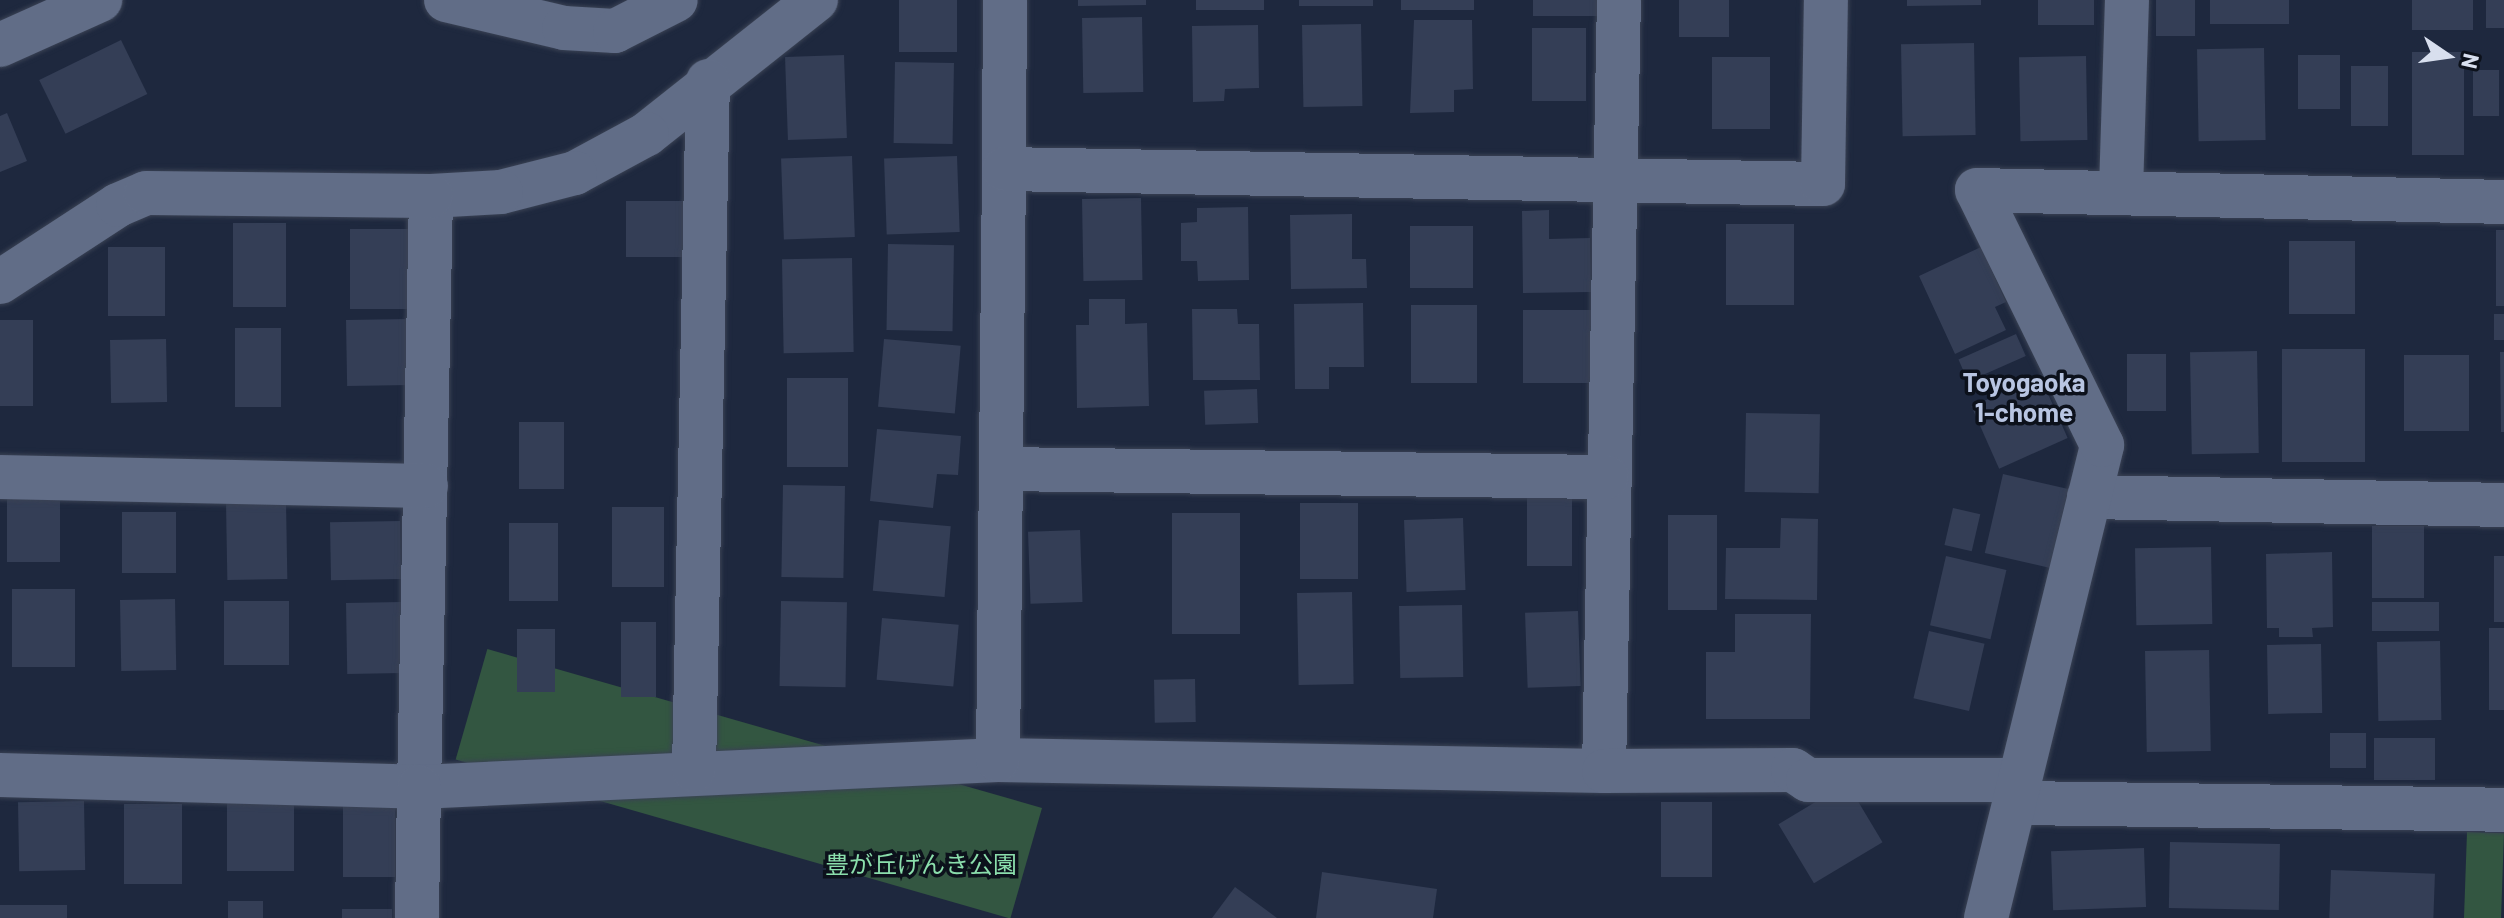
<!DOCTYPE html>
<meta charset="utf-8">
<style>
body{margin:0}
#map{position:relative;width:2504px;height:918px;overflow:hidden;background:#1e283e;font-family:Barlow,"Noto Sans JP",sans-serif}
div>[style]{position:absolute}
.green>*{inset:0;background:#335641;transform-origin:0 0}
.building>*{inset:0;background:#343e56;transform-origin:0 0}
.roads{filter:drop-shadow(0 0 2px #3a4254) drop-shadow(0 0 2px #3a4254)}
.minor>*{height:44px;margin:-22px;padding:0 22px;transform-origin:22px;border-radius:22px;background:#616d87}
span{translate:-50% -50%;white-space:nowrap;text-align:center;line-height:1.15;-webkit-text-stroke:7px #0c111b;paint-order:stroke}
.park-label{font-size:24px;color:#8bdeac}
.neighbourhood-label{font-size:26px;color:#b8c5e2;font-weight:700}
.north{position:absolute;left:2408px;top:16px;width:80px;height:80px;-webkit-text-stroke:6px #0c111b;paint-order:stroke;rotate:103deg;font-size:22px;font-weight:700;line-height:32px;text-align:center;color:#d8dfee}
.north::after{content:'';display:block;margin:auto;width:28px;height:36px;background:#d8dfee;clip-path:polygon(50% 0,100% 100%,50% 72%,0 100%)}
</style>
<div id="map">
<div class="green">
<i style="left:1042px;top:808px;width:115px;height:577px;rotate:106deg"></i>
<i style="left:2467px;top:832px;width:37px;height:86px;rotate:2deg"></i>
</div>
<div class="building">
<i style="left:899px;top:0;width:58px;height:52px"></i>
<i style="clip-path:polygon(1078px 0,1146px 0,1146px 5px,1078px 6px)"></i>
<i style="left:1196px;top:0;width:68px;height:10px"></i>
<i style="left:1299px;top:0;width:74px;height:6px"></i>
<i style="left:1401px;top:0;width:73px;height:10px"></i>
<i style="left:1533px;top:0;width:70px;height:16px"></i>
<i style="left:1679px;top:0;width:50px;height:37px"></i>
<i style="clip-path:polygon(1907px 0,1981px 0,1981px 5px,1907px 6px)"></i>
<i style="left:2038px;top:0;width:56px;height:25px"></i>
<i style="left:2156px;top:0;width:39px;height:36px"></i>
<i style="left:2210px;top:0;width:79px;height:24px"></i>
<i style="left:2412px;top:0;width:61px;height:30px"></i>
<i style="left:2486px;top:0;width:18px;height:28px"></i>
<i style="left:1142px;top:17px;width:75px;height:60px;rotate:89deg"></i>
<i style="clip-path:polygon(1414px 20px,1472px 20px,1473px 89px,1454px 90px,1454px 112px,1410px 113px)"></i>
<i style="left:1361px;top:24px;width:82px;height:59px;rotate:89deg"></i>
<i style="clip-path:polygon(1258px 25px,1259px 88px,1225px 89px,1224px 101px,1193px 102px,1192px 26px)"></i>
<i style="left:1532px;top:28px;width:54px;height:73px"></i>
<i style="left:121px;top:40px;width:60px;height:91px;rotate:64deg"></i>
<i style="left:1974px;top:43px;width:92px;height:73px;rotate:89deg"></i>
<i style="left:2264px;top:48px;width:92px;height:67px;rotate:89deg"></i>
<i style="left:2412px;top:52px;width:52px;height:103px"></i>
<i style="left:844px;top:55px;width:83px;height:59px;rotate:88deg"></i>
<i style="left:2298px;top:55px;width:42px;height:54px"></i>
<i style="left:2086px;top:56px;width:84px;height:67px;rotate:89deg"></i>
<i style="left:1770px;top:57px;width:72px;height:58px;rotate:90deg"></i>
<i style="left:895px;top:62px;width:59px;height:81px;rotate:1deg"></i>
<i style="left:2388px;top:66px;width:60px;height:37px;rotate:90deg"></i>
<i style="left:2499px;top:70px;width:46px;height:26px;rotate:90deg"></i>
<i style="clip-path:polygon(7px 113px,27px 161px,0 172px,0 116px)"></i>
<i style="left:852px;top:156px;width:81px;height:71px;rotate:88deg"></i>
<i style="left:957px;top:156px;width:76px;height:73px;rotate:88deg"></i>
<i style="left:1141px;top:198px;width:82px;height:59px;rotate:89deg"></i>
<i style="left:626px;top:201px;width:60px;height:56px"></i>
<i style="clip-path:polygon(1248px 207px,1249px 280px,1198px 281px,1197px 261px,1181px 261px,1181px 223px,1197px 222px,1197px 208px)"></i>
<i style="clip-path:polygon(1549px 210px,1549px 239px,1590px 238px,1591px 292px,1523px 293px,1522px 211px)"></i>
<i style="clip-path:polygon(1352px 214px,1352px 259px,1366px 259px,1367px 288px,1291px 289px,1290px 215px)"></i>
<i style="left:233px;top:223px;width:53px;height:84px"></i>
<i style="left:1726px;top:224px;width:68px;height:81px"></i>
<i style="left:1473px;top:226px;width:62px;height:63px;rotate:90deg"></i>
<i style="left:350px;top:229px;width:58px;height:80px"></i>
<i style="left:2496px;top:230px;width:8px;height:76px"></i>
<i style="left:2355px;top:241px;width:73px;height:66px;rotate:90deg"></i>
<i style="left:888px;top:244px;width:66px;height:86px;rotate:1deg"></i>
<i style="left:108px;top:247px;width:57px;height:69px"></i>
<i style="clip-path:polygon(1981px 247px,2006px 302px,1995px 307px,2006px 330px,1955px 354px,1919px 276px)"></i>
<i style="left:852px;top:258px;width:94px;height:70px;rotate:89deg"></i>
<i style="clip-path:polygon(1089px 299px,1125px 299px,1125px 324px,1147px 323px,1149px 406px,1077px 408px,1076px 325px,1089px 325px)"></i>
<i style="clip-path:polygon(1363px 303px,1364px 367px,1329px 367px,1329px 389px,1295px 389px,1294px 304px)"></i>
<i style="left:1477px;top:305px;width:78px;height:66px;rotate:90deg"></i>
<i style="clip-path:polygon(1192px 309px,1237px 309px,1238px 324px,1259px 324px,1260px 380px,1193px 380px)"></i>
<i style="left:1591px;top:310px;width:73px;height:68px;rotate:90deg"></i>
<i style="left:2494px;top:314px;width:10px;height:26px"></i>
<i style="left:409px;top:319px;width:66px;height:63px;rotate:89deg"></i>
<i style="left:0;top:320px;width:33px;height:86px"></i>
<i style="left:281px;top:328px;width:79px;height:46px;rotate:90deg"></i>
<i style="left:2016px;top:334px;width:24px;height:63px;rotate:66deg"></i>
<i style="left:166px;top:339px;width:63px;height:56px;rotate:89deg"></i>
<i style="left:884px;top:339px;width:77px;height:68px;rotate:5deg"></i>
<i style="left:2282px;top:349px;width:83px;height:113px"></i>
<i style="left:2257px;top:351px;width:102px;height:67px;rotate:89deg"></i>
<i style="clip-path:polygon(2500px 352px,2504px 352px,2504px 432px,2501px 432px)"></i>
<i style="left:2127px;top:354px;width:39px;height:57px"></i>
<i style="left:2404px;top:355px;width:65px;height:76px"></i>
<i style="left:2040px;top:376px;width:68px;height:75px;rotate:66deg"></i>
<i style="left:787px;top:378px;width:61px;height:89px"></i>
<i style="left:1257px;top:389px;width:34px;height:53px;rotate:88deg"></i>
<i style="left:1746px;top:413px;width:74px;height:79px;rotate:1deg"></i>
<i style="left:519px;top:422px;width:45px;height:67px"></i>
<i style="clip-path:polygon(877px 429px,961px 436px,958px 475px,937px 474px,933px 508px,870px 501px)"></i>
<i style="left:2003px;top:474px;width:67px;height:81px;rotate:13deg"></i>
<i style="left:783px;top:485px;width:62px;height:92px;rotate:1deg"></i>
<i style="left:7px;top:493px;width:53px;height:69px"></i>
<i style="left:1527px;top:497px;width:45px;height:69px"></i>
<i style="left:286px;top:502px;width:77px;height:60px;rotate:89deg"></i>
<i style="left:1300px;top:503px;width:58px;height:76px"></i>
<i style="left:612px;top:507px;width:52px;height:80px"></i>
<i style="left:1953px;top:508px;width:28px;height:38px;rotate:13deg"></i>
<i style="left:122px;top:512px;width:54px;height:61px"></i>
<i style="left:1240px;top:513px;width:121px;height:68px;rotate:90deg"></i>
<i style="left:1668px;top:515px;width:49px;height:95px"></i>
<i style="left:1463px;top:518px;width:72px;height:59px;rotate:88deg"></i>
<i style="clip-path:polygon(1781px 518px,1818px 519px,1817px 600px,1725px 599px,1726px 548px,1780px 548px)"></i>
<i style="left:879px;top:520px;width:72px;height:71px;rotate:5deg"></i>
<i style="left:400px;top:521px;width:58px;height:70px;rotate:89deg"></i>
<i style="left:509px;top:523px;width:49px;height:78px"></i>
<i style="left:2372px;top:526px;width:52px;height:72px"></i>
<i style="left:1080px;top:530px;width:72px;height:52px;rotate:88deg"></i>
<i style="left:2211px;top:547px;width:77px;height:76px;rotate:89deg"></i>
<i style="clip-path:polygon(2332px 552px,2333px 627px,2312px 628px,2313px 637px,2279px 637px,2279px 628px,2267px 628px,2266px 554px)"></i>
<i style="left:1946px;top:556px;width:62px;height:71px;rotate:13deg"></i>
<i style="left:2504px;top:556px;width:66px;height:10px;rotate:90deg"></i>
<i style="left:12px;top:589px;width:63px;height:78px"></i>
<i style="left:1352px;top:592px;width:92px;height:55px;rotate:89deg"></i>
<i style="left:175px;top:599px;width:71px;height:55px;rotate:89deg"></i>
<i style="left:224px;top:601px;width:65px;height:64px"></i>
<i style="left:781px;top:601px;width:66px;height:85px;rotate:1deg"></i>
<i style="left:401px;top:602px;width:71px;height:55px;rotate:89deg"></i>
<i style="left:2439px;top:602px;width:29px;height:67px;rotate:90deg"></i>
<i style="left:1462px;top:605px;width:72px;height:63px;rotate:89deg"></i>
<i style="left:1578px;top:611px;width:75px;height:53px;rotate:88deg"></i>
<i style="clip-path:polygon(1735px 614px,1811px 614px,1810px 719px,1706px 719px,1706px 652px,1735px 652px)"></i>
<i style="left:882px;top:618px;width:77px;height:62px;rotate:5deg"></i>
<i style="left:621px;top:622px;width:35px;height:75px"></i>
<i style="left:2489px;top:628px;width:15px;height:82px"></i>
<i style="left:555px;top:629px;width:63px;height:38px;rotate:90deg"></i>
<i style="left:1929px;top:631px;width:57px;height:69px;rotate:13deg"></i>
<i style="left:2440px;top:641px;width:79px;height:63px;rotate:89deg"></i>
<i style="left:2321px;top:644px;width:69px;height:54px;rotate:89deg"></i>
<i style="left:2209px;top:650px;width:101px;height:64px;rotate:89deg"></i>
<i style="left:1195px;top:679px;width:43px;height:41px;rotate:89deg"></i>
<i style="left:2330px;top:733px;width:36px;height:35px"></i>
<i style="left:2435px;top:738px;width:42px;height:61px;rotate:90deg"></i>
<i style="left:1847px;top:783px;width:69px;height:80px;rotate:59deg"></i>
<i style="left:84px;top:801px;width:69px;height:66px;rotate:89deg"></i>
<i style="left:227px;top:801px;width:67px;height:70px"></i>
<i style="left:395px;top:802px;width:75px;height:52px;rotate:90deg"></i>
<i style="left:1661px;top:802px;width:51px;height:75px"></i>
<i style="left:124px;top:804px;width:58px;height:80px"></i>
<i style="left:2170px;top:842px;width:110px;height:66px;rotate:1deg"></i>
<i style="left:2144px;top:848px;width:59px;height:93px;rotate:88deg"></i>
<i style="left:2331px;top:870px;width:104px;height:48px;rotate:2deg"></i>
<i style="clip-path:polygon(1322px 872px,1437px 889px,1433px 918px,1316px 918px)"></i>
<i style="clip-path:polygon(1235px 887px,1277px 918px,1212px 918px)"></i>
<i style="left:263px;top:901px;width:17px;height:35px;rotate:90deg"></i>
<i style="left:67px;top:905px;width:13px;height:67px;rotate:90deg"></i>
<i style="left:342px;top:909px;width:50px;height:9px"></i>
</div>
<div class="roads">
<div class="minor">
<i style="left:446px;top:0;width:121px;rotate:13.3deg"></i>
<i style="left:564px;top:28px;width:51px;rotate:3.4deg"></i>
<i style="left:615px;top:31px;width:68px;rotate:-26.9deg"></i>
<i style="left:816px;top:0;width:216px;rotate:141.6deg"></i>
<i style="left:647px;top:134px;width:82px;rotate:151.6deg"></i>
<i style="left:575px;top:173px;width:76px;rotate:165.6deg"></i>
<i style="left:501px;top:192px;width:70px;rotate:176.7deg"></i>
<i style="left:431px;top:196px;width:591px;rotate:91.16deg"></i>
<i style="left:419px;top:787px;width:580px;rotate:-2.67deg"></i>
<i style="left:998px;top:760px;width:606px;rotate:1.04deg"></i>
<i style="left:1604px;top:771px;width:771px;rotate:-88.89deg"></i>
<i style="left:0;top:45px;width:110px;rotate:-24.2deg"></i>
<i style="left:1004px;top:169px;width:169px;rotate:-89.7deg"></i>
<i style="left:2121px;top:190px;width:190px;rotate:-88.2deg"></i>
<i style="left:0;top:282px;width:141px;rotate:-33.1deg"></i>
<i style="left:118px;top:205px;width:30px;rotate:-23deg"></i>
<i style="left:146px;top:193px;width:285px;rotate:0.6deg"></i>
<i style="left:1001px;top:469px;width:606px;rotate:0.76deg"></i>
<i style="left:0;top:477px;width:426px;rotate:1.2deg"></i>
<i style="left:2089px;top:497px;width:415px;rotate:1.1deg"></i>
<i style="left:998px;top:760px;width:591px;rotate:-89.42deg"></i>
<i style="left:1004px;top:169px;width:819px;rotate:1.05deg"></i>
<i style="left:1823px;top:184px;width:184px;rotate:-89.1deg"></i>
<i style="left:694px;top:770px;width:689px;rotate:-88.84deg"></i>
<i style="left:1604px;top:771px;width:189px;rotate:-0.3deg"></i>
<i style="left:1793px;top:770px;width:18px;rotate:34deg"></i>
<i style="left:1808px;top:780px;width:212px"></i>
<i style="left:0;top:775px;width:419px;rotate:1.6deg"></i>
<i style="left:419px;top:787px;width:131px;rotate:90.9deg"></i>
<i style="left:2019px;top:803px;width:485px;rotate:0.8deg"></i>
<i style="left:1986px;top:918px;width:487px;rotate:-76.2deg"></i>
<i style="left:2102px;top:445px;width:284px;rotate:-116.1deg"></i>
<i style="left:1977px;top:190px;width:527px;rotate:1.3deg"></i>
</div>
</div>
<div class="park-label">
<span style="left:921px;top:864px">豊が丘げんき公園</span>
</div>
<div class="neighbourhood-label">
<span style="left:2024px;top:397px">Toyogaoka<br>1-chome</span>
</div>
<div class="north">N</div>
</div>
